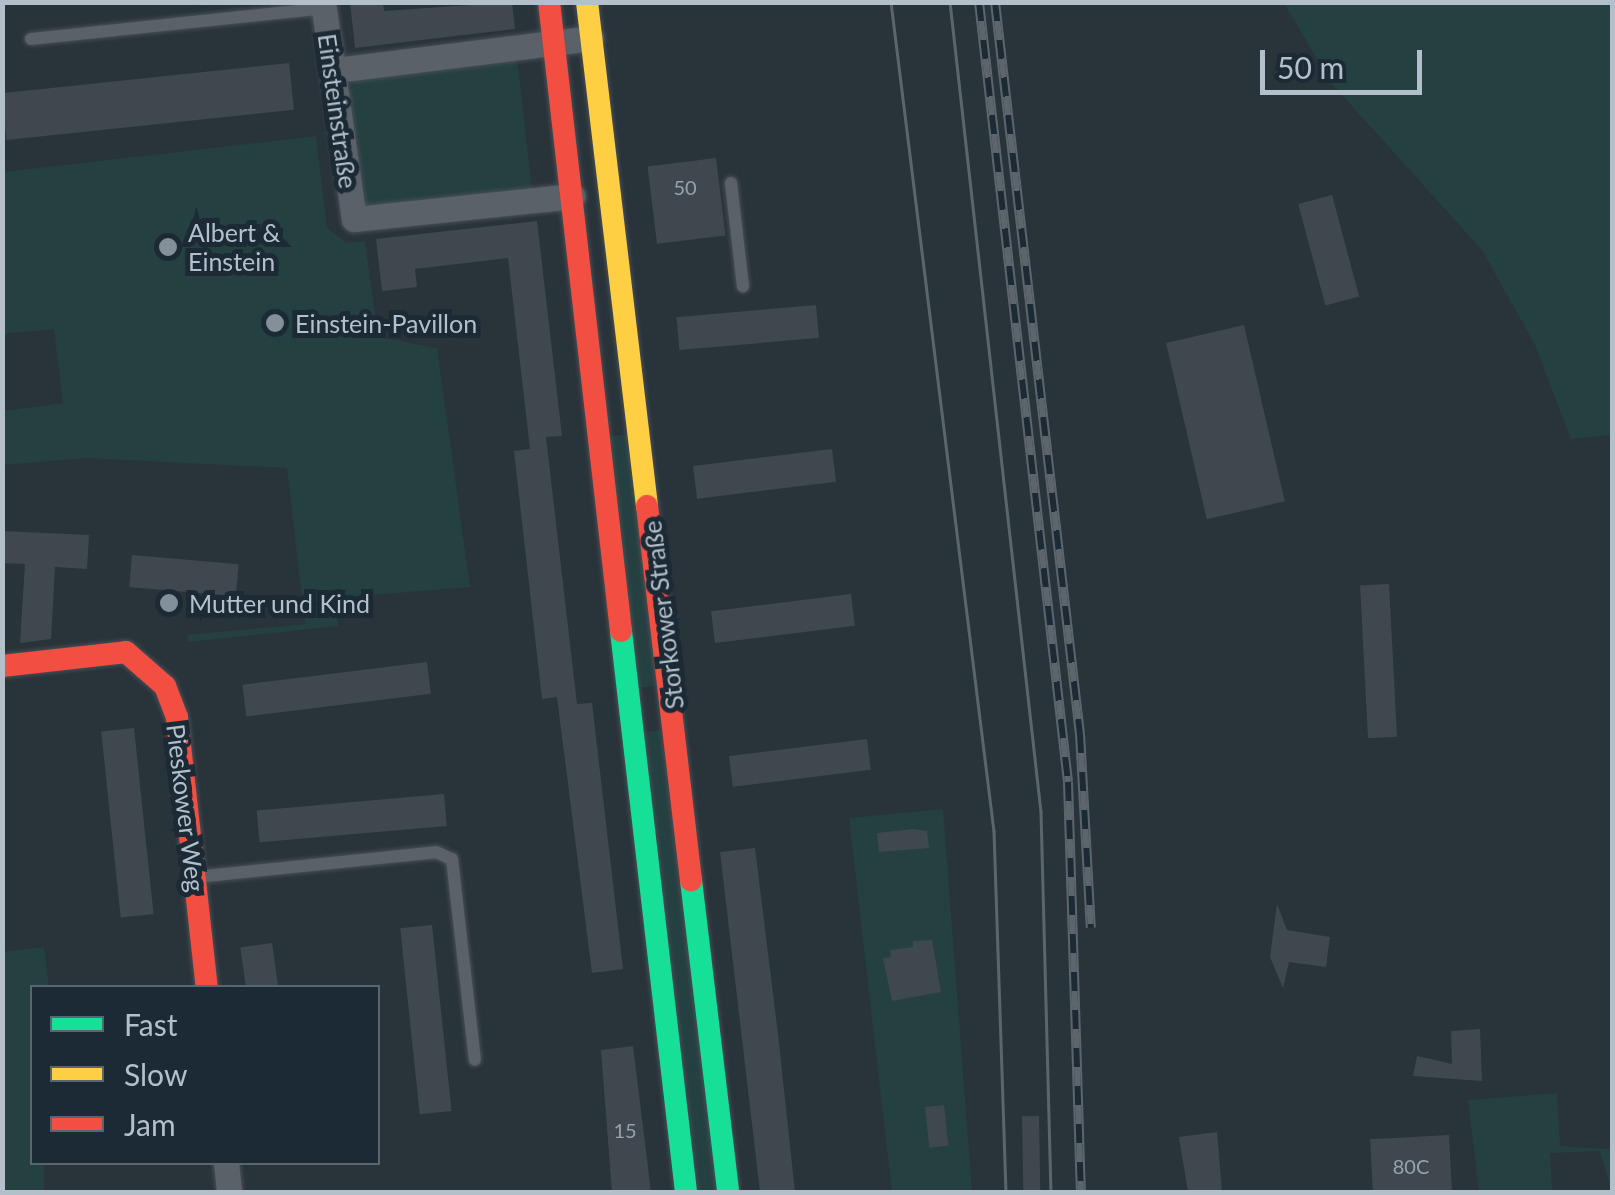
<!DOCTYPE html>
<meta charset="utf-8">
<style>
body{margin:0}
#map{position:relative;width:1615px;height:1195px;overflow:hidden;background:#29333a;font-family:Lato,sans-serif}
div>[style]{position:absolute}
.green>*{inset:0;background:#254041;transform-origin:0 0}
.building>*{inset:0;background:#40484f;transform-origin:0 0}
.roads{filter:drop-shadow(0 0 2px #484f55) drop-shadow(0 0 2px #484f55)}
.lane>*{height:12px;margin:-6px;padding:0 6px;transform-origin:6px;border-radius:6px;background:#5a6168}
.street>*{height:25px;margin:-12.5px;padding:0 12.5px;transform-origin:12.5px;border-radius:12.5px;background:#5a6168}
.fast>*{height:22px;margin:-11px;padding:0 11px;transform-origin:11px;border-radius:11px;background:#16e098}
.slow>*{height:22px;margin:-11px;padding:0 11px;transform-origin:11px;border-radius:11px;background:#ffcf43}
.jam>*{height:22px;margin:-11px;padding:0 11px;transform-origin:11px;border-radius:11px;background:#f24e42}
.tram>*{height:2.5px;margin:-1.25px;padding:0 1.25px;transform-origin:1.25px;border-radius:1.25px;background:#5d656c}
.rail>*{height:10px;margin-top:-5px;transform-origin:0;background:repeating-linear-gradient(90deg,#1c2a36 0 19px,#5d656c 0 38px);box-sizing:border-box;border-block:2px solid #5d656c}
.dots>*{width:28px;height:28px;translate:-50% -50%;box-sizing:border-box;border:5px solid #1c2a36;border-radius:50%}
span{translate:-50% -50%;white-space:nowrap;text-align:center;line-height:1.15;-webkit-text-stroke:10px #1c2a36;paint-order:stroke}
.number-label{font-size:20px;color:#96a2ad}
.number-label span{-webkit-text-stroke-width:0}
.street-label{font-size:25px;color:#b3c0cc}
.poi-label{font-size:25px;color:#b3c0cc}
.left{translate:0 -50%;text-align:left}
.frame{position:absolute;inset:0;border:5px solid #b3c0cc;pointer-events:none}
.legend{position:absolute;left:30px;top:985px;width:350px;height:180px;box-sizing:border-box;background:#1c2a36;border:2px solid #586672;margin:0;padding:12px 18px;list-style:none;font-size:30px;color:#b3c0cc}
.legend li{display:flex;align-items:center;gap:20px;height:50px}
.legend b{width:50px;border:2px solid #586672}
.scale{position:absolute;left:1260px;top:50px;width:162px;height:45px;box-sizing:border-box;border:5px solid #b3c0cc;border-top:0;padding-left:12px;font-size:30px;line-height:35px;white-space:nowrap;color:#b3c0cc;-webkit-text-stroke:8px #1c2a36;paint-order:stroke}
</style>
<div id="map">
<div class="green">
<i style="clip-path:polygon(1284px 3px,1612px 3px,1612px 435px,1571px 439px,1535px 345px,1482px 250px,1332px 84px)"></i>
<i style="clip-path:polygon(517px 57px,532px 191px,369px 207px,361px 201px,347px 97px,355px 80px)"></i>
<i style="clip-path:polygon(316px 136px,327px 228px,347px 243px,365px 241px,378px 337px,437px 348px,470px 587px,336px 598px,338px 626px,188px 642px,187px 635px,305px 624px,287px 468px,86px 458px,3px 465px,3px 411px,63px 403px,54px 329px,3px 334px,3px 172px)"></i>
<i style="left:629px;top:434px;width:253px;height:24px;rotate:83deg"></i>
<i style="left:661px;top:730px;width:465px;height:19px;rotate:83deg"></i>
<i style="clip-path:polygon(943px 809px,972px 1192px,892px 1192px,849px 818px)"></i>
<i style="clip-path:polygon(44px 947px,49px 987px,32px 988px,32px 1162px,44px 1163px,44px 1192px,3px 1192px,3px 952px)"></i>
<i style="clip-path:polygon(1557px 1093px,1560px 1146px,1612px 1149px,1612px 1192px,1600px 1151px,1550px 1153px,1552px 1192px,1479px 1192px,1468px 1100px)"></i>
</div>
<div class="building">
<i style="clip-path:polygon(350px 2px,383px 2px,384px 11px,512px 2px,515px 29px,355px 48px)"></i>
<i style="left:289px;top:63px;width:47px;height:289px;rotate:84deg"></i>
<i style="left:716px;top:158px;width:78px;height:69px;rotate:83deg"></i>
<i style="left:1332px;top:195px;width:105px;height:35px;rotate:75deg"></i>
<i style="clip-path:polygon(537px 221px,562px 436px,546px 437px,577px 704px,592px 703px,623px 969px,592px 973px,557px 697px,542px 699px,514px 451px,530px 449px,508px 258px,415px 269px,417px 287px,382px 291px,376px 239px)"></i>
<i style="left:816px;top:305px;width:33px;height:140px;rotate:85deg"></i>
<i style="left:1244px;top:325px;width:181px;height:80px;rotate:77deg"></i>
<i style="left:832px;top:449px;width:33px;height:140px;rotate:83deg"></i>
<i style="clip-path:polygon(2px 531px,89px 535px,87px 569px,55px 567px,51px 639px,20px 643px,25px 564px,2px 563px)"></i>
<i style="left:132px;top:555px;width:107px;height:32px;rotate:5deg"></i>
<i style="left:1389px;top:584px;width:153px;height:29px;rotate:87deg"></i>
<i style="left:851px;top:594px;width:32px;height:141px;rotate:83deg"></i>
<i style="left:427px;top:662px;width:32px;height:186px;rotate:83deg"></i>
<i style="left:134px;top:728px;width:187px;height:33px;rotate:84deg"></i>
<i style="left:867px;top:739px;width:31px;height:139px;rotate:83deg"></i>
<i style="left:444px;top:794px;width:32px;height:188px;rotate:85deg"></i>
<i style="clip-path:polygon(914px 829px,927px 831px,929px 848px,879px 852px,877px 833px)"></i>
<i style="clip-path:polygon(755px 848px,778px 1034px,795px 1192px,760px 1192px,720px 852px)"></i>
<i style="clip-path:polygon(1277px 904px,1287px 930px,1330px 937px,1326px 967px,1289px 962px,1283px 988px,1270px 957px)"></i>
<i style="left:432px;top:925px;width:187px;height:32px;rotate:84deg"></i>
<i style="clip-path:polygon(932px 940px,941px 992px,892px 1001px,883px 958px,891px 957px,890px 950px,913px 947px,913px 941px)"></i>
<i style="left:272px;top:943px;width:45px;height:32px;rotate:82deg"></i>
<i style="clip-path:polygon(1480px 1029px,1482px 1081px,1413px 1076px,1417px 1056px,1452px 1064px,1451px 1031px)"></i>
<i style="clip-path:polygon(633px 1046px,651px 1192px,612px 1192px,601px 1050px)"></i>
<i style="left:944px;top:1105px;width:41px;height:19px;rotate:84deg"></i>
<i style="left:1039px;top:1116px;width:76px;height:17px;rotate:89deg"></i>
<i style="clip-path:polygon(1217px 1132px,1222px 1192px,1188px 1192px,1179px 1137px)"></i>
<i style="left:1449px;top:1135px;width:57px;height:79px;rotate:87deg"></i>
</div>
<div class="roads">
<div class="lane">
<i style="left:31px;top:39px;width:295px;rotate:-6deg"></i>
<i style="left:731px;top:183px;width:104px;rotate:83.4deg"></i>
<i style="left:196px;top:877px;width:241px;rotate:-5.9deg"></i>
<i style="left:436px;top:852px;width:17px;rotate:24deg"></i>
<i style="left:452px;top:859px;width:202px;rotate:83.5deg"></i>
</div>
<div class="street">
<i style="left:323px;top:2px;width:219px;rotate:81.9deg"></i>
<i style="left:354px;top:219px;width:220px;rotate:-6deg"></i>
<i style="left:335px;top:70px;width:258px;rotate:-7.1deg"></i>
<i style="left:226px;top:1162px;width:30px;rotate:84deg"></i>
</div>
<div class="fast">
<i style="left:621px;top:631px;width:565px;rotate:83.39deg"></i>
<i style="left:691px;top:880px;width:314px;rotate:83.2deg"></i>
</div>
<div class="slow">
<i style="left:587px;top:2px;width:508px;rotate:83.21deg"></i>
</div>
<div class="jam">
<i style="left:549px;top:2px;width:633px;rotate:83.47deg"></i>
<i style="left:647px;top:506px;width:377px;rotate:83.3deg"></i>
<i style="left:2px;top:666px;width:125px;rotate:-6.4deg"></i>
<i style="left:126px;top:652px;width:52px;rotate:41.1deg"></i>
<i style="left:165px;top:686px;width:34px;rotate:69deg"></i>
<i style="left:177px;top:718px;width:272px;rotate:83.7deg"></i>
</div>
</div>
<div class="tram">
<i style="left:891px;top:2px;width:835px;rotate:82.92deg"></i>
<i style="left:994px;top:831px;width:361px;rotate:88.1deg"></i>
<i style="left:950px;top:2px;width:815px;rotate:83.59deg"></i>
<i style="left:1041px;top:812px;width:380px;rotate:88.5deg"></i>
</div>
<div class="rail">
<i style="left:979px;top:2px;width:785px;rotate:83.49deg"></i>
<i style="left:1068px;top:782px;width:410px;rotate:88.2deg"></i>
<i style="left:995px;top:2px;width:737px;rotate:83.38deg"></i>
<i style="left:1080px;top:734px;width:194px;rotate:86.8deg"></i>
</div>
<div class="dots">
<i style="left:168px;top:247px;background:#838f99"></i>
<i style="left:275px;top:323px;background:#838f99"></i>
<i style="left:169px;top:603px;background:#838f99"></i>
</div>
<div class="number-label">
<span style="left:685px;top:187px">50</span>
<span style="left:625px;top:1130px">15</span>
<span style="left:1411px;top:1166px">80C</span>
</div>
<div class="street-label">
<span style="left:338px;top:111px;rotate:82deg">Einsteinstraße</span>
<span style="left:663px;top:615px;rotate:-97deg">Storkower Straße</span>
<span style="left:186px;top:808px;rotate:83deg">Pieskower Weg</span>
</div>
<div class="poi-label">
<span class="left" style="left:188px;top:247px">Albert &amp;<br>Einstein</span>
<span class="left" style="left:295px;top:323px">Einstein-Pavillon</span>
<span class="left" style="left:189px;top:603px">Mutter und Kind</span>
</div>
<div class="frame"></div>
<ul class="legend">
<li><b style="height:12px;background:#16e098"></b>Fast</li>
<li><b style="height:12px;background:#ffcf43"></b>Slow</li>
<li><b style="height:12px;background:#f24e42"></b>Jam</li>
</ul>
<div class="scale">50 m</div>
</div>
